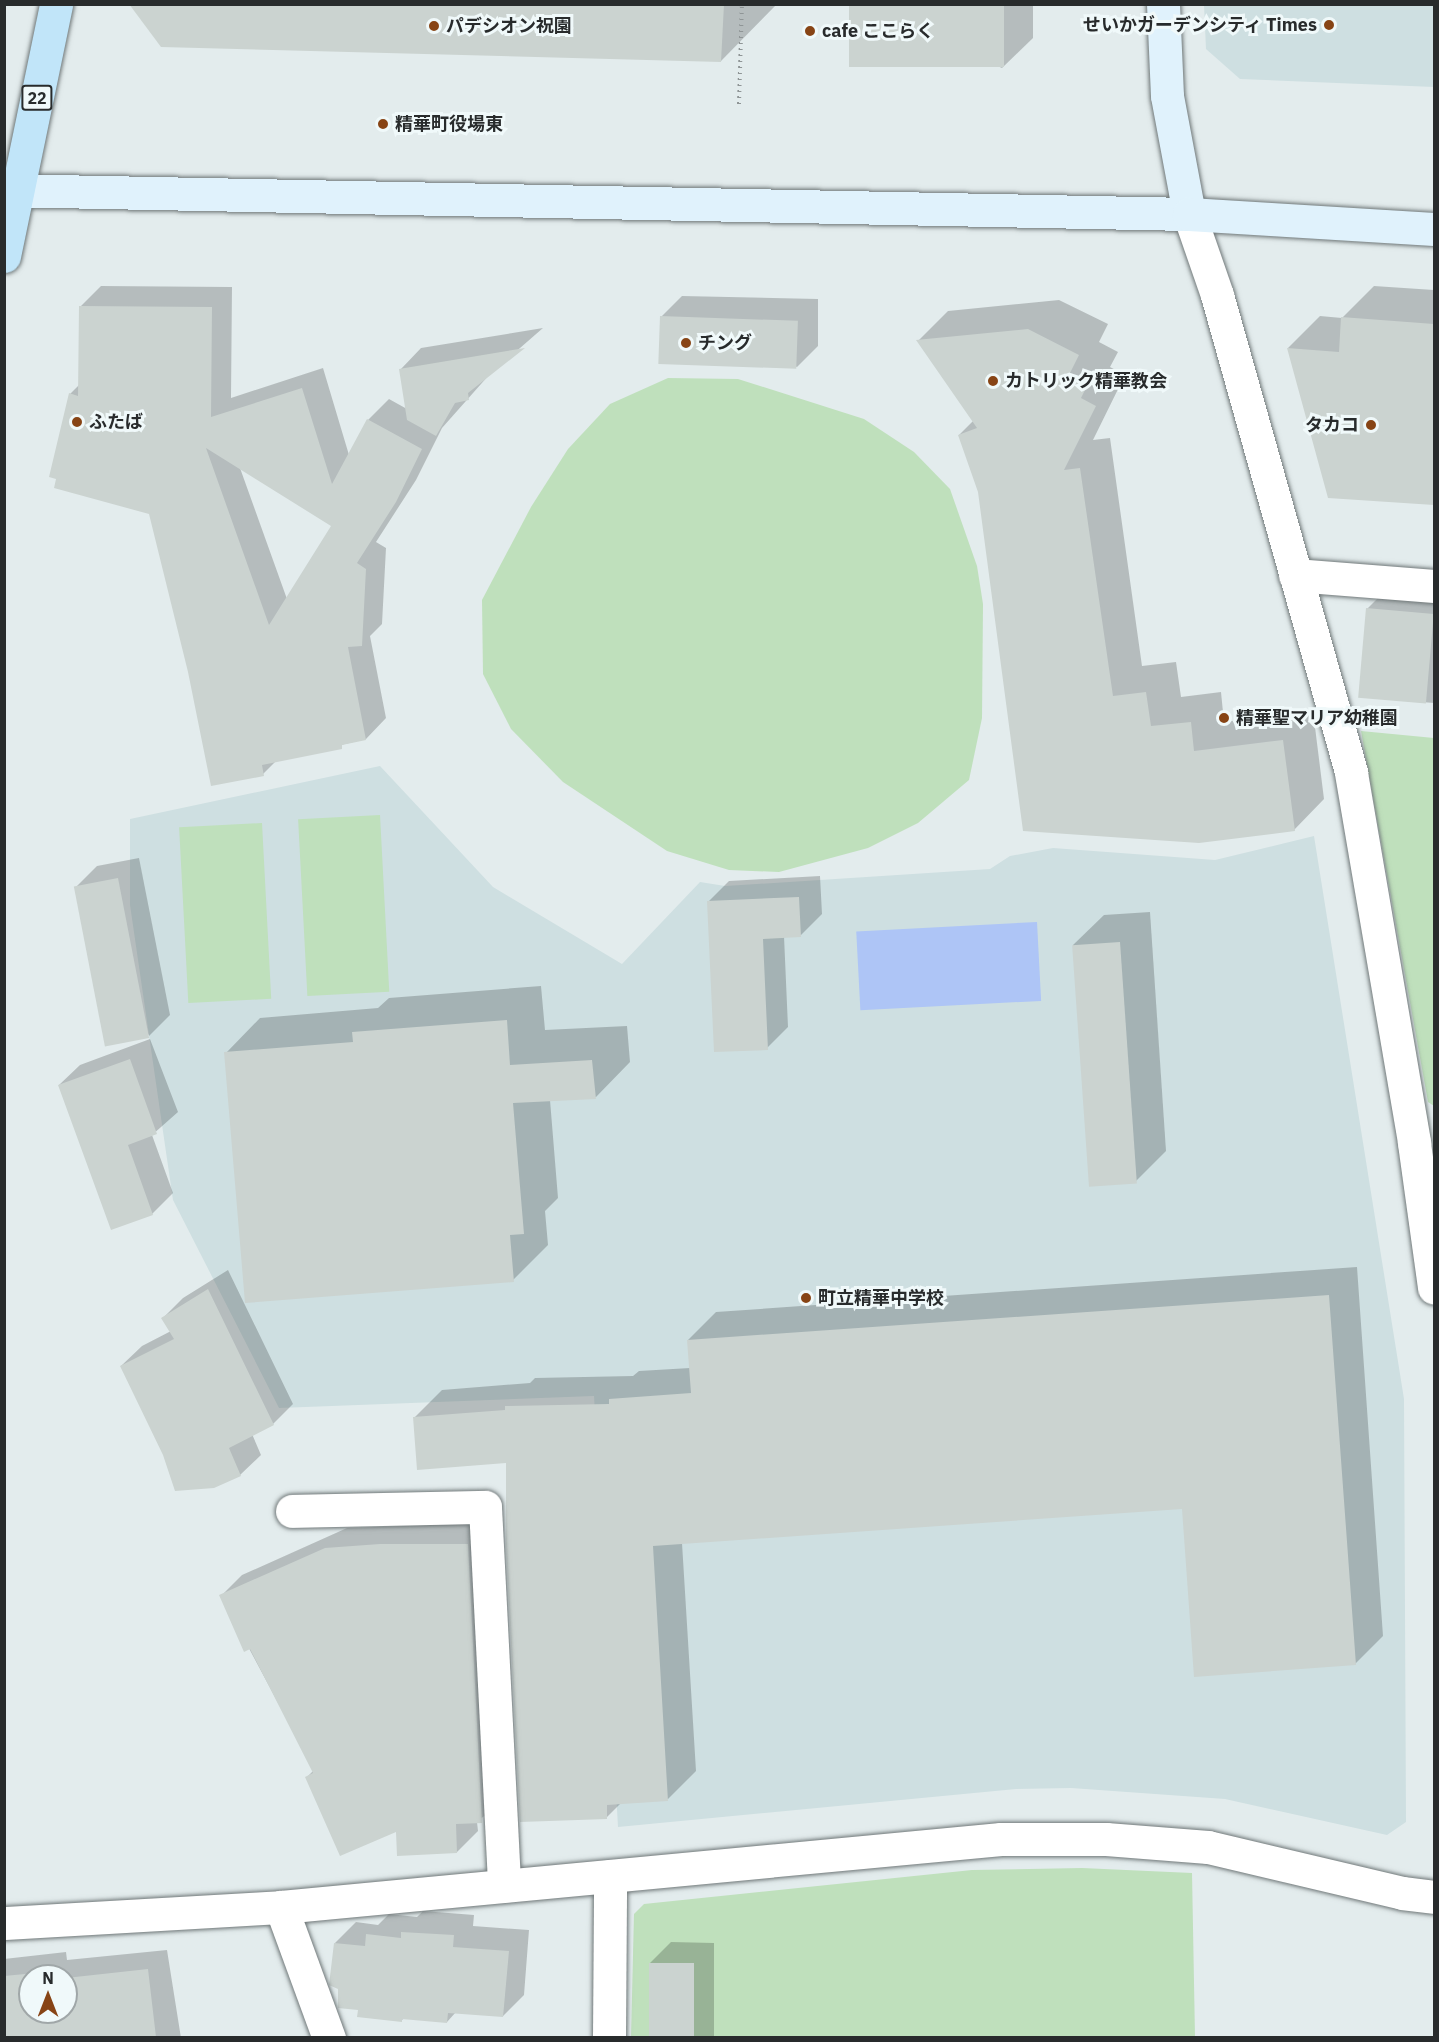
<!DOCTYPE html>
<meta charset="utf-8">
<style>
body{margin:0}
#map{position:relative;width:1439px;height:2042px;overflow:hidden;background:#e3eced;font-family:"IBM Plex Sans","Noto Sans JP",sans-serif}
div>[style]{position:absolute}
.built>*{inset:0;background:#cedfe1}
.green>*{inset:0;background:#bfe0bc;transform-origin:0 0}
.water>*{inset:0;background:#aec5f6;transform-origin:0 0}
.shadow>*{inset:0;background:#0003}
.building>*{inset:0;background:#cbd3d0;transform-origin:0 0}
.path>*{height:4px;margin-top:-2px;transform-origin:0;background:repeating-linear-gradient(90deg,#8f9596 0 1.5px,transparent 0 6px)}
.roads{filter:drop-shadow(0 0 2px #707879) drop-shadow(0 0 2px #707879)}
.street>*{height:33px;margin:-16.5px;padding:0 16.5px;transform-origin:16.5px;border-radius:16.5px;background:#fff}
.secondary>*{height:33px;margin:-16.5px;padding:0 16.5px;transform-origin:16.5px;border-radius:16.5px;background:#e0f2fc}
.primary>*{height:33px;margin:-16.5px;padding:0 16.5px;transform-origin:16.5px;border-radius:16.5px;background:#c1e5f9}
.dots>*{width:16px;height:16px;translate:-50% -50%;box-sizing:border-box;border:3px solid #f0f9fa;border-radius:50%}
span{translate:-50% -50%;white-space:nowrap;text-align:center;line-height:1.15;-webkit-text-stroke:6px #f0f9fa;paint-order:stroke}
.shield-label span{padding:2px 4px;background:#f0f9fa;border:2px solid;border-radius:4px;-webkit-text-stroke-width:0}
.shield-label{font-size:16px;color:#282b2c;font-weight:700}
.poi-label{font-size:18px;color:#282b2c;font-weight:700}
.right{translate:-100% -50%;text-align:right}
.left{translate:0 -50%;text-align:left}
.frame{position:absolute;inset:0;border:6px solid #282b2c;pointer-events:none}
.north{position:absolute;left:18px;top:1964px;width:60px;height:60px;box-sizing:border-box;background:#f0f9fa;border:2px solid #a0a7a8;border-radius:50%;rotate:0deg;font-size:16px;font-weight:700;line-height:24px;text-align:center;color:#282b2c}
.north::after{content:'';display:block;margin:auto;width:21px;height:27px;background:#874415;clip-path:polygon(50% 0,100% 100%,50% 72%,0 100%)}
</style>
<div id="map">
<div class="built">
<i style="clip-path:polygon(1204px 5px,1434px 5px,1434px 87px,1240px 79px,1206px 49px)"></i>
<i style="clip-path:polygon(380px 766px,493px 887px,622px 964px,700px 882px,725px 886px,990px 869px,1010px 856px,1053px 848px,1215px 860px,1314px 836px,1404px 1399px,1406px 1822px,1387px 1835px,1225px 1799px,1071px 1788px,1016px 1789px,618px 1827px,594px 1396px,279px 1408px,173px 1200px,130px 905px,130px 819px)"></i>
</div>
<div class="green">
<i style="clip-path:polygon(668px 378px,738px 379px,864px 419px,914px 452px,950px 489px,977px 566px,983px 604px,982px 718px,969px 780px,918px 823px,868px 848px,779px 872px,729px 870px,667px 851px,563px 782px,511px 729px,483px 674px,482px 600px,531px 507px,568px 449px,610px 404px)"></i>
<i style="clip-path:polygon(1361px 731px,1434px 738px,1434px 1106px,1428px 1102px)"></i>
<i style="left:380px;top:815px;width:177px;height:82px;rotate:87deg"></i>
<i style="left:262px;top:823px;width:176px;height:83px;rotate:87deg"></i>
<i style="clip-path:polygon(1082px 1868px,1192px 1873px,1195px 2037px,631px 2038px,634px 1914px,644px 1904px,972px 1870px)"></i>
</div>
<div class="water">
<i style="left:1037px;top:922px;width:79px;height:181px;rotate:87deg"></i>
</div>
<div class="shadow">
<i style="clip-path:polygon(130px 4px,777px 4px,721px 61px)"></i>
<i style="clip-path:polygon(851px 4px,1033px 4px,1033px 38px,1002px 68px)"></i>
<i style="clip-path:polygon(evenodd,101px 286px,232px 287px,231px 398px,323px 368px,349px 455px,368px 420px,389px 399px,407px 409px,401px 369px,421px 348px,543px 328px,489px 375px,442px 428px,416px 480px,376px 542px,386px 548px,382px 624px,370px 636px,386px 718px,366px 739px,277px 760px,263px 774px,190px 671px,150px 513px,70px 394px,80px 384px,81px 306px,101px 286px,240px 468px,333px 525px,287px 599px,240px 468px)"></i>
<i style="clip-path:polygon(1374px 286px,1434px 290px,1434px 503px,1329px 496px,1288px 348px,1320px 316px,1342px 318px)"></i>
<i style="clip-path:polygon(682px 296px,818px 299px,818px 346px,797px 367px,661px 317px)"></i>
<i style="clip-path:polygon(1059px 300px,1108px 324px,1099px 342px,1118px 352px,1110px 367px,1125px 375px,1093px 440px,1110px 438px,1142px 666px,1176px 662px,1181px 697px,1221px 692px,1224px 722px,1313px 711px,1324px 799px,1294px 830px,1199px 842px,980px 491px,959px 435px,974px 420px,918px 341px,948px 311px)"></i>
<i style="clip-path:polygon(1400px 576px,1434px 579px,1434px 703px,1360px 697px,1367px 609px)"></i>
<i style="clip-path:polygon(139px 858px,170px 1015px,149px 1036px,76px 887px,97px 866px)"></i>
<i style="clip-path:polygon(820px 876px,822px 914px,801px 935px,784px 936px,788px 1027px,767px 1048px,708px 902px,729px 881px)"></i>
<i style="clip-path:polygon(1150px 912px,1166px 1151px,1136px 1181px,1073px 945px,1104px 915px)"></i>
<i style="clip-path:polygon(541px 986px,545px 1030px,627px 1026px,630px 1062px,596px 1097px,550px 1100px,558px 1198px,545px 1211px,548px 1245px,513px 1280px,226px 1053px,260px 1018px,378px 1008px,389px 998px)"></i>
<i style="clip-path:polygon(150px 1039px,178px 1112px,152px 1135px,173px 1193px,152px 1214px,59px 1085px,80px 1065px)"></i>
<i style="clip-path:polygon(1357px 1267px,1383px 1636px,1355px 1664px,1184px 1507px,682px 1543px,696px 1771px,668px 1799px,622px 1802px,606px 1818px,508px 1461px,414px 1418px,442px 1390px,530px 1383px,535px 1378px,633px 1376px,639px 1371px,690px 1368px,688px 1340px,716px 1312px)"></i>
<i style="clip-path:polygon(228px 1270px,293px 1404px,273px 1424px,252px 1434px,261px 1455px,240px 1475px,214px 1486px,164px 1455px,121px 1366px,142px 1346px,171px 1331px,163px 1318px,183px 1298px)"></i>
<i style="clip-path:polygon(488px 1523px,502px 1801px,477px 1822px,478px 1831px,457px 1852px,397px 1830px,307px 1777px,314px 1770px,221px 1596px,242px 1575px,347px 1528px)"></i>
<i style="clip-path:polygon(423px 1911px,474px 1915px,473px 1926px,529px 1930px,524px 1995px,503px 2016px,456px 2012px,447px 2022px,404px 2018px,401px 2021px,359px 2009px,335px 1943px,356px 1922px,378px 1925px,389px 1914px,417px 1917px)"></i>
<i style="clip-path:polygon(671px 1942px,714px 1943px,714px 2038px,650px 2038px,650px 1963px)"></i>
<i style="clip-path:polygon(evenodd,167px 1950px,181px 2038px,4px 2038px,4px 1959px,66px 1952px,67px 1960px,167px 1950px,30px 1976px,66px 1976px,66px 2012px,30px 2012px,30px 1976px)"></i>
</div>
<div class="building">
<i style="clip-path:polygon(129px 4px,724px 4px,721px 62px,161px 47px)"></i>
<i style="left:849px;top:4px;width:155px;height:63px"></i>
<i style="clip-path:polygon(evenodd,79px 306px,212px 307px,211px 417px,302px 388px,332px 484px,367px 419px,422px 449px,396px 502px,357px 563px,366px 569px,362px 646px,348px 647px,366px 740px,342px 745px,342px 749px,262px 765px,264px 776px,211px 786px,188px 672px,149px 514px,54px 488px,56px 479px,49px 477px,69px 393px,78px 396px,79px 306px,206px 448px,331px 526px,269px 625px,206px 448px)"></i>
<i style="left:660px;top:316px;width:138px;height:48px;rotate:2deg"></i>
<i style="clip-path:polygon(1341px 317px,1434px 324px,1434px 505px,1328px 498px,1287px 348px,1339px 352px)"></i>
<i style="clip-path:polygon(1028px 329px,1079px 355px,1070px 373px,1089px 382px,1081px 398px,1096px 406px,1064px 470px,1080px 468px,1113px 696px,1146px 692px,1151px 726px,1191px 722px,1194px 751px,1283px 740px,1295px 831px,1199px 843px,1023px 831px,978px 492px,958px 435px,977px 428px,916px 340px)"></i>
<i style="clip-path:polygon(525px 348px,468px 393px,469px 400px,455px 403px,436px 436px,407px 420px,399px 369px)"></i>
<i style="left:1366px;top:608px;width:68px;height:90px;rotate:5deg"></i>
<i style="left:118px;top:878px;width:163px;height:45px;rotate:79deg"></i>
<i style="clip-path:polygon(799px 897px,801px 937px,763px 939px,768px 1050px,714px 1052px,707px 901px)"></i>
<i style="left:1120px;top:942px;width:242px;height:48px;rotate:86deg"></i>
<i style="clip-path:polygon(507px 1020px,510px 1065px,592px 1060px,596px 1099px,513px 1103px,524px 1234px,510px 1235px,514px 1282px,245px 1303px,224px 1052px,353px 1042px,352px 1032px)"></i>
<i style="clip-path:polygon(130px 1059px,157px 1134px,128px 1145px,153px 1215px,111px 1230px,58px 1085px)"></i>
<i style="clip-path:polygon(208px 1289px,274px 1425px,229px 1448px,241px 1476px,214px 1488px,175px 1491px,163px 1455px,120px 1366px,174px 1339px,161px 1318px)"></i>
<i style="clip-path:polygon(1329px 1295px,1356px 1665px,1194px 1677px,1182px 1509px,653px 1546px,668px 1801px,607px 1805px,607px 1819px,520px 1822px,506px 1544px,506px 1463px,417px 1470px,413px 1417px,505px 1410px,505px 1406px,609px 1404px,609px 1399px,691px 1393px,687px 1340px)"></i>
<i style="clip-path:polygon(380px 1544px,468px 1544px,482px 1823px,456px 1824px,457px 1853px,397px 1856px,396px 1832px,340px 1856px,305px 1777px,313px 1773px,250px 1649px,244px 1652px,219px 1595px,325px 1548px)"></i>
<i style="clip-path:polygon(401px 1932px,454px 1935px,453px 1947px,509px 1951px,503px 2017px,448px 2013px,447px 2023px,402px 2019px,402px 2022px,357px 2017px,358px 2010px,338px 2008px,338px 1989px,329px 1985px,334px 1943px,365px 1946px,366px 1934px,401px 1938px)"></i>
<i style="left:649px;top:1963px;width:45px;height:74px"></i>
<i style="clip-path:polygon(148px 1969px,156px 2037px,4px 2037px,4px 1976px,46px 1972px,46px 1976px,30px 1976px,30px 2012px,66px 2012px,66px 1978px)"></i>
</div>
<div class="path">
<i style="left:739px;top:104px;width:100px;rotate:-88.3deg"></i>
</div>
<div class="roads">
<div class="street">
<i style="left:1189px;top:214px;width:86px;rotate:70.9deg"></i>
<i style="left:1217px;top:295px;width:496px;rotate:74.3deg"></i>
<i style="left:1351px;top:773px;width:375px;rotate:80.3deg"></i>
<i style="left:1414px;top:1143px;width:146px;rotate:82.1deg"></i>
<i style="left:1295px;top:575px;width:139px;rotate:4.5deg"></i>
<i style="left:292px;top:1511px;width:193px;rotate:-1.2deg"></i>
<i style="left:485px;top:1507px;width:379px;rotate:87.1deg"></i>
<i style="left:281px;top:1907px;width:140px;rotate:69.9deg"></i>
<i style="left:4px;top:1923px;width:277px;rotate:-3.3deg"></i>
<i style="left:281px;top:1907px;width:723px;rotate:-5.4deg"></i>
<i style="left:1001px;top:1839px;width:105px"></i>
<i style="left:1106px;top:1839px;width:102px;rotate:4.5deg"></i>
<i style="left:1208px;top:1847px;width:199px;rotate:13.3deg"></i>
<i style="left:1402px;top:1893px;width:32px;rotate:7deg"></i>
<i style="left:609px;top:2038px;width:162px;rotate:-89.6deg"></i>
</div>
<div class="secondary">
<i style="left:1163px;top:4px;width:92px;rotate:87.5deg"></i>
<i style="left:1167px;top:96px;width:120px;rotate:79.4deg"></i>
<i style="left:4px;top:190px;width:1185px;rotate:1.16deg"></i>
<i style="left:1189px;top:214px;width:245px;rotate:3.5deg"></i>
</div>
<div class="primary">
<i style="left:4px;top:256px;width:257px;rotate:-78.3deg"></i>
</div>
</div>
<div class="dots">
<i style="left:1329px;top:25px;background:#874415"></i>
<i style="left:434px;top:26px;background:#874415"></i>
<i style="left:810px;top:31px;background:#874415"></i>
<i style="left:383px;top:124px;background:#874415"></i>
<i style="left:686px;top:343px;background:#874415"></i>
<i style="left:993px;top:381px;background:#874415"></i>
<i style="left:77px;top:422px;background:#874415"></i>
<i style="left:1371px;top:425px;background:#874415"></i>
<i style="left:1224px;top:718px;background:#874415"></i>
<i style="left:806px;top:1298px;background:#874415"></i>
</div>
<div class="shield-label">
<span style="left:37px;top:98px">22</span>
</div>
<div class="poi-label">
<span class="right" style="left:1317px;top:25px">せいかガーデンシティ Times</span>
<span class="left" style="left:446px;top:26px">パデシオン祝園</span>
<span class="left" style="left:822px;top:31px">cafe ここらく</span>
<span class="left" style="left:395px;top:124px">精華町役場東</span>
<span class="left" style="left:698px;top:343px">チング</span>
<span class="left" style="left:1005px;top:381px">カトリック精華教会</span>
<span class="left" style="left:89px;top:422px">ふたば</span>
<span class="right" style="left:1359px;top:425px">タカコ</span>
<span class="left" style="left:1236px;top:718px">精華聖マリア幼稚園</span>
<span class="left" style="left:818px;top:1298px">町立精華中学校</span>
</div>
<div class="frame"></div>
<div class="north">N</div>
</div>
